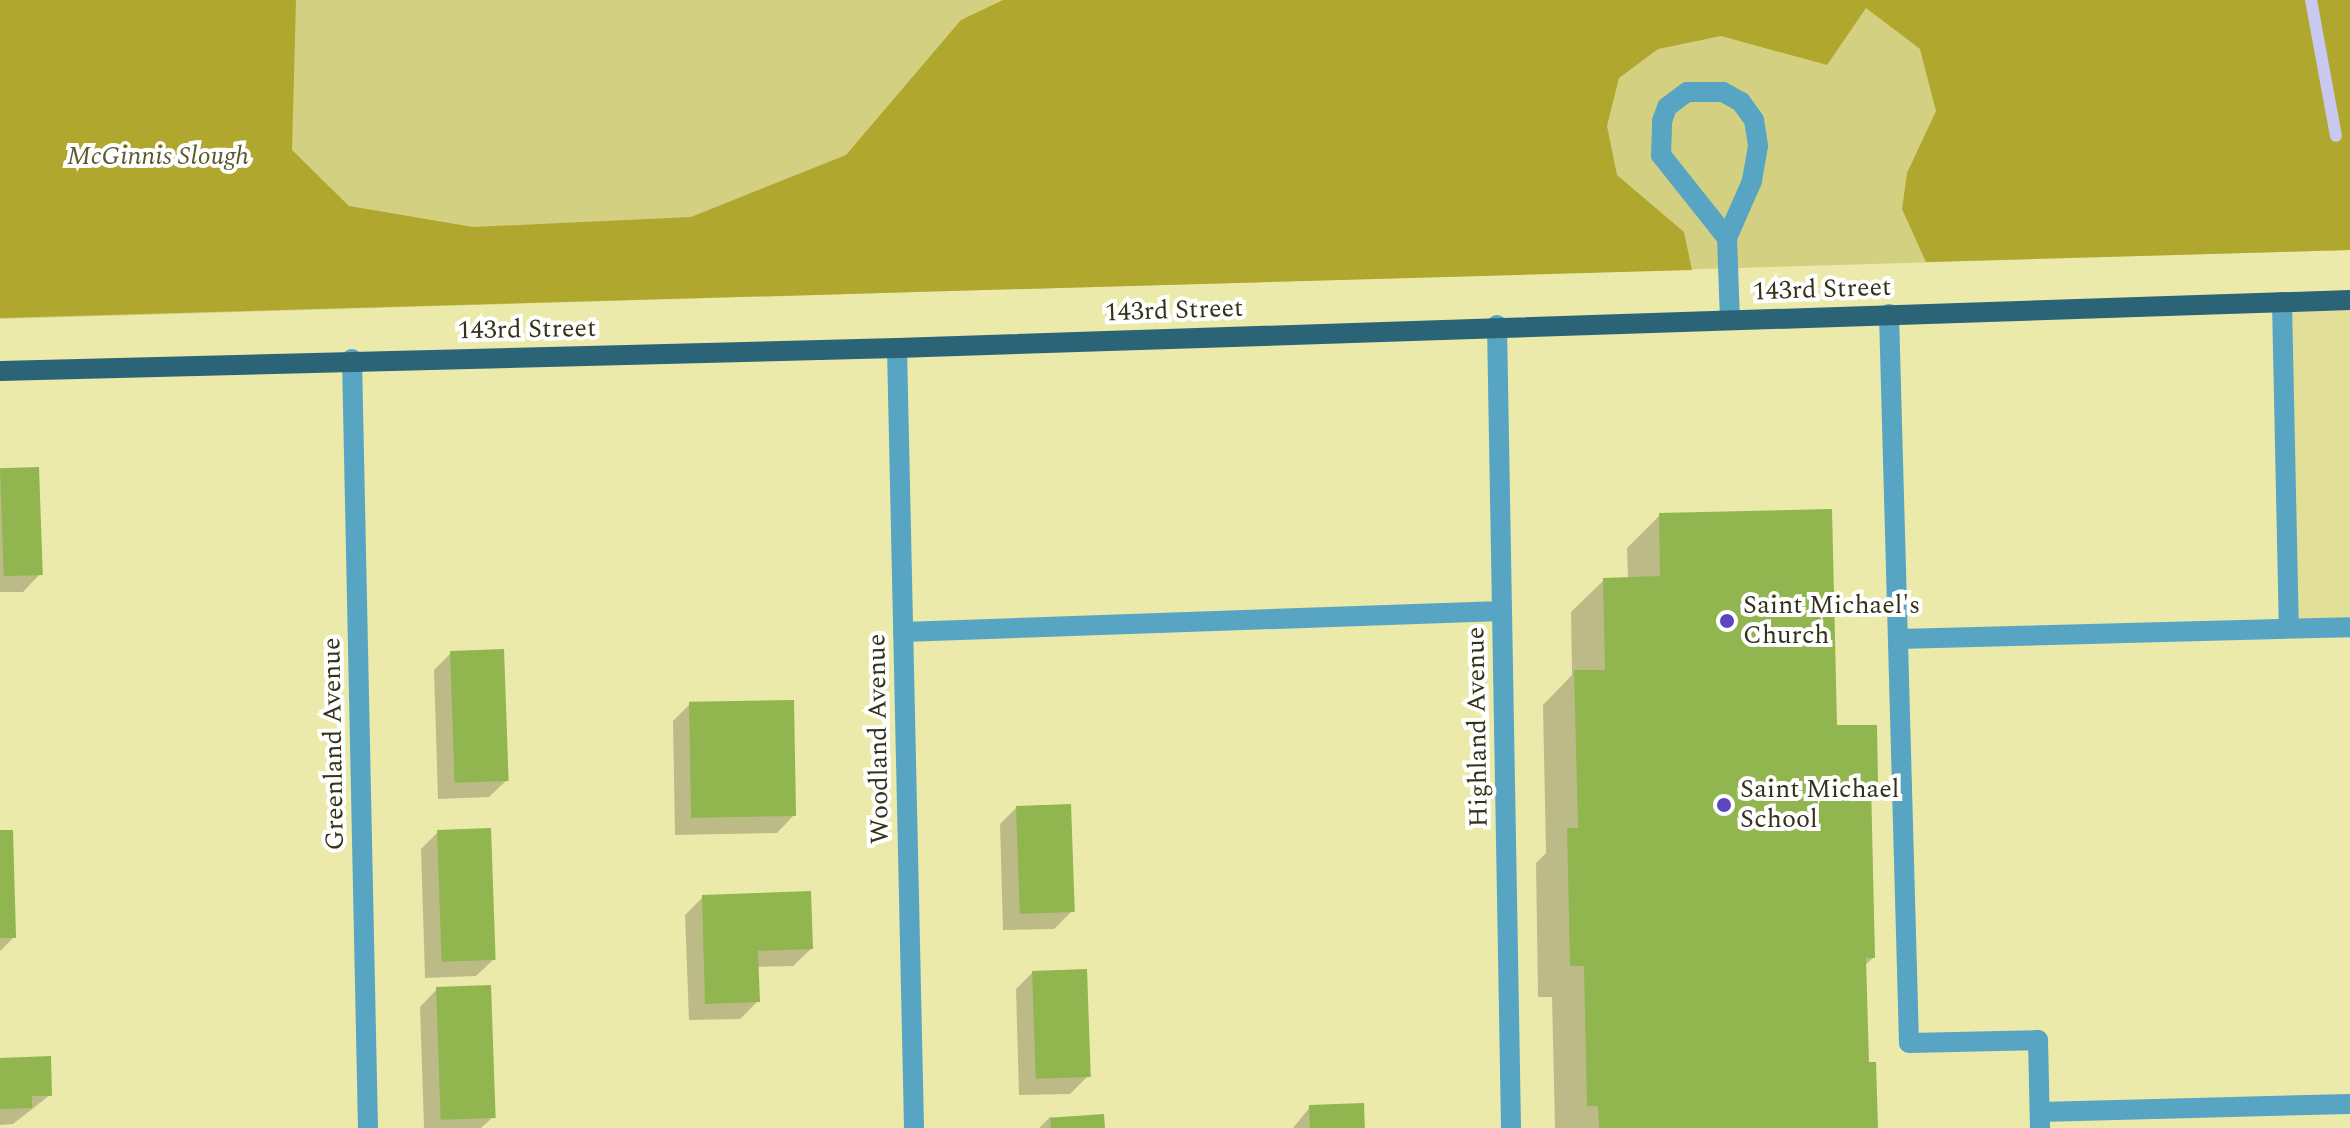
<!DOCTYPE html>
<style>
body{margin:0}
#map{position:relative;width:2350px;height:1128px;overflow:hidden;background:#eceaab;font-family:Spectral,serif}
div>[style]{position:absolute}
.built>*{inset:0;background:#e2df98;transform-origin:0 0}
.green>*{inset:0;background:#d4d082}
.forest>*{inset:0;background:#afa72e}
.shadow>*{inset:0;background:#0003}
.stream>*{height:12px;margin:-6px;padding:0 6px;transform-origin:6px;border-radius:6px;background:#c9c9f0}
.building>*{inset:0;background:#91b54f;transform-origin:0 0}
.minor>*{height:20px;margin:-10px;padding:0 10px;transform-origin:10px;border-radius:10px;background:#57a5c3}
.major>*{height:20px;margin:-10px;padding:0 10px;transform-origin:10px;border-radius:10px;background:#2b6377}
.dots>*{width:22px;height:22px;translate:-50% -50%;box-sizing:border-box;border:4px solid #fff;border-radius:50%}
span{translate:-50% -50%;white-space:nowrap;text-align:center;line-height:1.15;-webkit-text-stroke:8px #fff;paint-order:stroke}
.park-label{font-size:26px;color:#5c592a;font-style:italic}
.street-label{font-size:26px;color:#34331a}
.poi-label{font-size:26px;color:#34331a}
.left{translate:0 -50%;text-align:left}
</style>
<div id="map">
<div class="built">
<i style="left:2350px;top:310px;width:308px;height:59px;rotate:90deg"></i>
</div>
<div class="green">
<i style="clip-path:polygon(0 0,2350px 0,2350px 250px,0 319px)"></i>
</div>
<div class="forest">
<i style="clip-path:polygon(0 0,296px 0,292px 150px,349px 206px,473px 227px,691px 217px,846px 155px,961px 20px,1003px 0,2350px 0,2350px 250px,1926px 262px,1902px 209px,1907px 173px,1936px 111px,1920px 49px,1866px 8px,1827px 65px,1721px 36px,1658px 49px,1619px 78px,1607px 126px,1617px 175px,1684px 232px,1692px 270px,0 318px)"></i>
</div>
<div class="shadow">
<i style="clip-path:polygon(0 470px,40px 574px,23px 592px,0 592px)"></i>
<i style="clip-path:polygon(1660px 515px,1876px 781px,1869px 789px,1873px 958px,1864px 966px,1867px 1064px,1876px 1128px,1555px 1128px,1552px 997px,1538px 997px,1536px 863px,1546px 853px,1543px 705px,1572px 675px,1571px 612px,1604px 580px,1628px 579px,1627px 548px)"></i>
<i style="clip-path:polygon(451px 653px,507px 780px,489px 797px,438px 799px,434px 670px)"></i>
<i style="clip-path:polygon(690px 704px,794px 815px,777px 833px,675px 835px,673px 721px)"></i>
<i style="clip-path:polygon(1017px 807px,1072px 911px,1054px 929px,1003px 930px,1000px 824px)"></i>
<i style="clip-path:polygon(0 832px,14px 937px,0 951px)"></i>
<i style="clip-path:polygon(438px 832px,494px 959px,476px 976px,425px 978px,421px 849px)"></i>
<i style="clip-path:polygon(703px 897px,811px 949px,793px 966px,757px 967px,758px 1001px,740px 1019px,689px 1020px,685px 915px)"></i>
<i style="clip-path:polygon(1033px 972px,1088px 1076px,1070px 1094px,1019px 1095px,1016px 989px)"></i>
<i style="clip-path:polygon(437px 989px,493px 1117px,481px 1128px,424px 1128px,420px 1007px)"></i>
<i style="clip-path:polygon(0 1060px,50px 1095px,13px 1124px,0 1125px)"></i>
<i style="clip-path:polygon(1310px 1107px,1363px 1128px,1293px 1128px)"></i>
<i style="clip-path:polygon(1050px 1117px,1103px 1128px,1039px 1128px)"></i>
</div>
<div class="stream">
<i style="left:2311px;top:0;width:138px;rotate:79.6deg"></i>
</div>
<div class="building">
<i style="left:39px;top:467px;width:108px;height:39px;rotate:88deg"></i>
<i style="clip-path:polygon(1832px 509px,1837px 725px,1877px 725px,1878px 782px,1871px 783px,1875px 958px,1866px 958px,1869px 1062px,1876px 1062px,1878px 1128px,1599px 1128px,1598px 1106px,1587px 1106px,1584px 966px,1570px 966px,1567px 828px,1578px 828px,1574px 670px,1605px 670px,1603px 578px,1660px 576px,1659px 513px)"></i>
<i style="left:504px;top:649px;width:132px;height:54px;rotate:88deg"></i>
<i style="left:794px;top:700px;width:116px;height:105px;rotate:89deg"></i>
<i style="left:1071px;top:804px;width:108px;height:55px;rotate:88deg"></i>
<i style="left:491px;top:828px;width:132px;height:54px;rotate:88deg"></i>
<i style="clip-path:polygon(0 830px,13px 830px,16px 938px,0 938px)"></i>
<i style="clip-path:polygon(811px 891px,813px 949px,758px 951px,760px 1002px,705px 1004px,702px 895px)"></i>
<i style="left:1087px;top:969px;width:108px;height:55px;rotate:88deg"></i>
<i style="left:491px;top:985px;width:133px;height:55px;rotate:88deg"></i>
<i style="clip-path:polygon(51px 1056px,52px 1096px,32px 1096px,32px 1108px,0 1109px,0 1058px)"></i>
<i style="left:1364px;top:1103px;width:25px;height:55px;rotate:88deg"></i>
<i style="left:1104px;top:1114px;width:14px;height:54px;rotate:86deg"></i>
</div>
<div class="minor">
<i style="left:1727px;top:238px;width:106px;rotate:-128.5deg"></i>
<i style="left:1661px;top:155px;width:34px;rotate:-88deg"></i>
<i style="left:1662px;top:121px;width:15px;rotate:-70deg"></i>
<i style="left:1667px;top:107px;width:25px;rotate:-37deg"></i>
<i style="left:1687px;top:92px;width:36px"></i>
<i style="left:1723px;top:92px;width:21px;rotate:29deg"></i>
<i style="left:1741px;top:102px;width:22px;rotate:54deg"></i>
<i style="left:1754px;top:120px;width:26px;rotate:81deg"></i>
<i style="left:1758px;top:146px;width:36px;rotate:100deg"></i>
<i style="left:1752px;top:181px;width:62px;rotate:113.7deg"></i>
<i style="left:1727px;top:238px;width:81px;rotate:87.9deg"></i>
<i style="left:2282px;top:302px;width:326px;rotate:88.8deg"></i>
<i style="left:1889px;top:314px;width:729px;rotate:88.43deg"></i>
<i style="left:1909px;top:1043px;width:129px;rotate:-1.3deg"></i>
<i style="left:2038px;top:1040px;width:88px;rotate:88.7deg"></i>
<i style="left:1497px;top:325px;width:803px;rotate:89deg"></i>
<i style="left:897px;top:348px;width:780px;rotate:88.75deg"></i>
<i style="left:352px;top:359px;width:769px;rotate:88.81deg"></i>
<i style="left:903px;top:632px;width:599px;rotate:-2.01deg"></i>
<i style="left:1898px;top:639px;width:452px;rotate:-1.5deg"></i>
<i style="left:2040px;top:1112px;width:310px;rotate:-1.5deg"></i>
</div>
<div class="major">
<i style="left:0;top:371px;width:897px;rotate:-1.47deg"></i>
<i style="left:897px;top:348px;width:1454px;rotate:-1.89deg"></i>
</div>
<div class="dots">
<i style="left:1727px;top:621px;background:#5c47bf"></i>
<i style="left:1724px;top:805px;background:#5c47bf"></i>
</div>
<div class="park-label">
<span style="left:158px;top:157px">McGinnis Slough</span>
</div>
<div class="street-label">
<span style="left:1822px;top:290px;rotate:-2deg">143rd Street</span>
<span style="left:1174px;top:311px;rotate:-2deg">143rd Street</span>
<span style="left:527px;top:330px;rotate:-1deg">143rd Street</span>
<span style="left:1478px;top:727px;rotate:-91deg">Highland Avenue</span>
<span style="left:879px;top:739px;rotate:-91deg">Woodland Avenue</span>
<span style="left:334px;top:744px;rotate:-91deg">Greenland Avenue</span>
</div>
<div class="poi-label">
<span class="left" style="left:1743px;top:621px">Saint Michael's<br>Church</span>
<span class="left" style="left:1740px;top:805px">Saint Michael<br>School</span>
</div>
</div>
